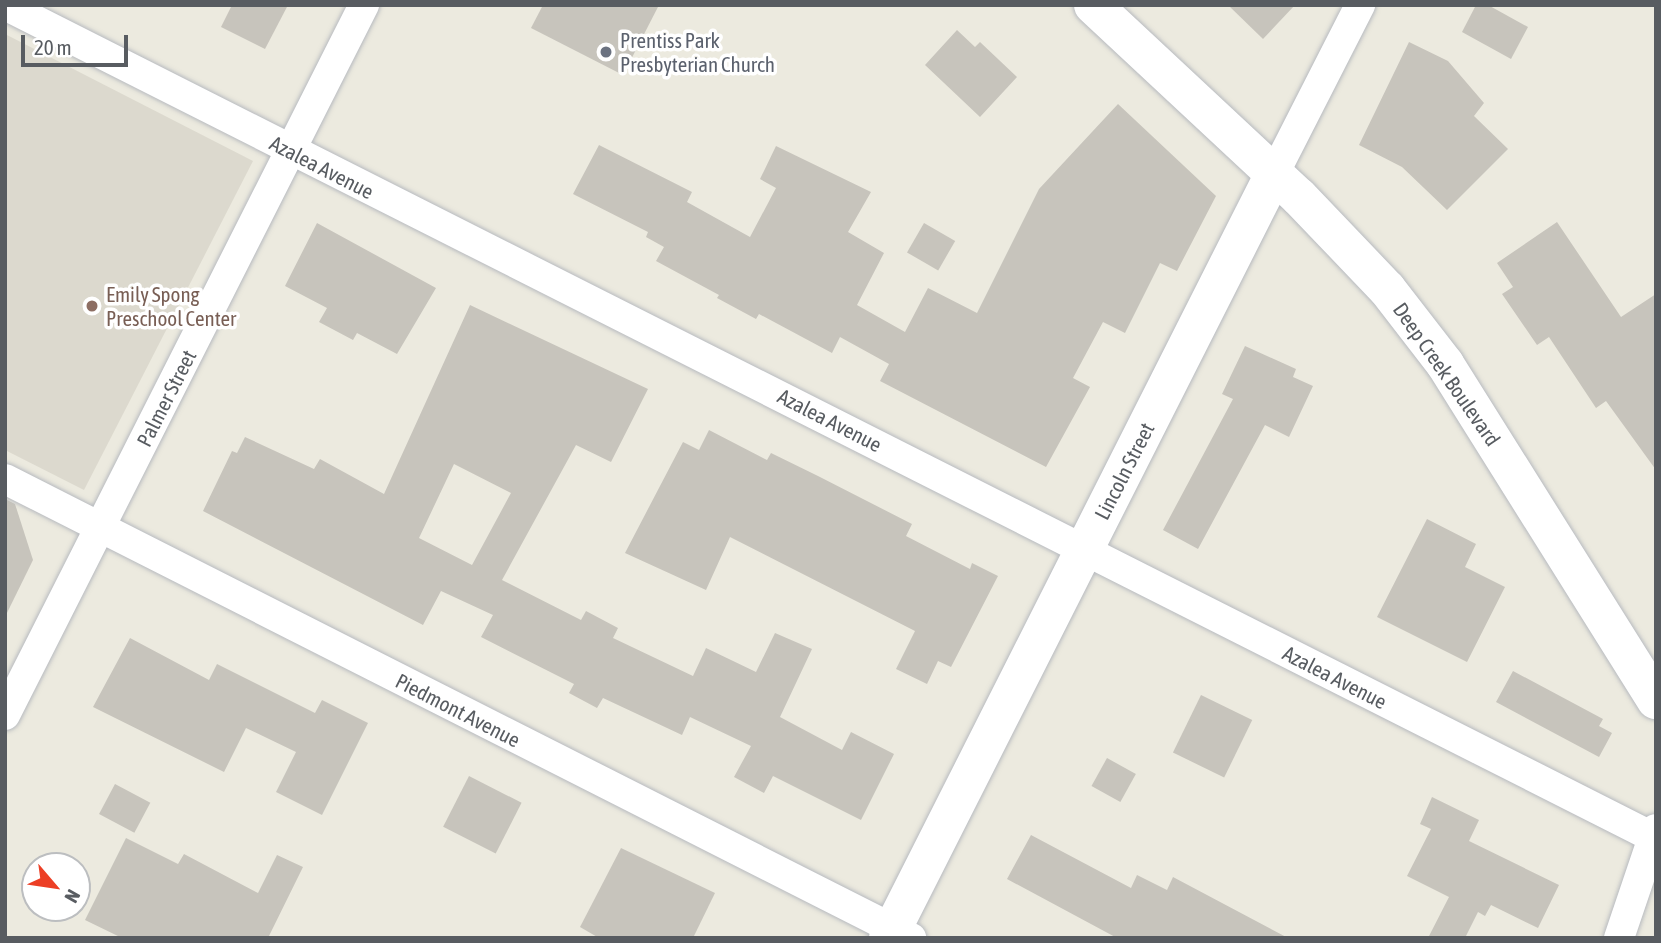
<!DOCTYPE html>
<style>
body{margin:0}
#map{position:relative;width:1661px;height:943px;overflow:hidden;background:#eceadf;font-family:"Asap Condensed",sans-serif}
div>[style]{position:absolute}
.education>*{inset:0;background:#dcd9ce}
.building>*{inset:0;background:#c7c4bc;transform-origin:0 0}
.roads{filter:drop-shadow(0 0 2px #b7babf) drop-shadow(0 0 2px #b7babf)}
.minor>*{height:30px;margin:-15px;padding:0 15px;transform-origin:15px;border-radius:15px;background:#fff}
.tertiary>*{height:38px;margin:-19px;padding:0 19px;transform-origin:19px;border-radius:19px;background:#fff}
.dots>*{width:19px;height:19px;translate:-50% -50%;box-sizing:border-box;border:4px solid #fff;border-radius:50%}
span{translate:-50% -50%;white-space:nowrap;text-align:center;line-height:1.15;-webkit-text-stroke:7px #fff;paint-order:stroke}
.worship-label{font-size:21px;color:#5b616d}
.left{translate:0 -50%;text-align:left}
.street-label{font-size:21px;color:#585c61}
.education-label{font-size:21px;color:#785e54}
.frame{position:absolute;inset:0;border:7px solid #585c61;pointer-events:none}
.north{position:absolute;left:21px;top:852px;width:70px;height:70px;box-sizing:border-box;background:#fff;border:2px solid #bcbec0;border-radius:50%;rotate:119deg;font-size:19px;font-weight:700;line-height:28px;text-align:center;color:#585c61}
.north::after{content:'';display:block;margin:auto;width:24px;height:32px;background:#ec3f25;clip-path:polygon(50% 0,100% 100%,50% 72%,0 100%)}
.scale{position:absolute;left:21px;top:35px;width:107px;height:32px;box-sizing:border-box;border:4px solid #585c61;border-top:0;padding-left:9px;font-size:21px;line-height:24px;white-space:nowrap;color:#585c61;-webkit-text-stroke:5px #fff;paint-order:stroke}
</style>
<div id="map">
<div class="education">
<i style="clip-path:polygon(5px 34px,253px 161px,84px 490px,5px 450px)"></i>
</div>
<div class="building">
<i style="clip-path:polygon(232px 5px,288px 5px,265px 49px,221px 27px)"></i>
<i style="clip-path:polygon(543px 5px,659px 5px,623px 75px,531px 28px)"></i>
<i style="clip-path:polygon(1228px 5px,1295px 5px,1263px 39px)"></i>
<i style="clip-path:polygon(1476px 5px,1488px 5px,1528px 27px,1511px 59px,1462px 32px)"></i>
<i style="clip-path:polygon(957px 30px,975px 47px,980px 42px,1017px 77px,980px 117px,925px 65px)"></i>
<i style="clip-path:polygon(1409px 42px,1448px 61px,1484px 103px,1474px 116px,1508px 149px,1447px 210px,1402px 167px,1359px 145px)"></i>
<i style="clip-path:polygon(1118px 104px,1216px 196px,1177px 271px,1160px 263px,1125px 333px,1103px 322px,1073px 378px,1090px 387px,1046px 467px,880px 381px,889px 364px,840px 337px,832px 353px,759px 314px,756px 319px,717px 298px,719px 295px,656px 261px,664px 247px,646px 237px,648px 232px,573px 194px,599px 145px,692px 192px,687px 202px,750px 237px,776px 188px,760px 179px,776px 146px,871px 192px,848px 232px,884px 253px,857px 305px,905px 332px,928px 288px,977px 313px,1039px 189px)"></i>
<i style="clip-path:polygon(1557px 222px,1621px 317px,1656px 294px,1656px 470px,1606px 401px,1596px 408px,1549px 337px,1537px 345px,1502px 294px,1513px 287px,1497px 263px)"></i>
<i style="clip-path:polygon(317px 223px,436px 288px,397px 354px,357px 333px,353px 340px,319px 322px,327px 308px,285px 286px)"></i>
<i style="left:924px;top:223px;width:36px;height:34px;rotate:30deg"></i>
<i style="clip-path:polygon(evenodd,470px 305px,648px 389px,611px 462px,576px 445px,502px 580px,581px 620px,586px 611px,618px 628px,613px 638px,693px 676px,706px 648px,756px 672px,775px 633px,812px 649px,780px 717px,842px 750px,851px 732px,894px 754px,861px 820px,773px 776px,764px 793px,734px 777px,751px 746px,690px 717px,682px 735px,603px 698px,597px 708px,569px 693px,574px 684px,481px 637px,493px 615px,441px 591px,423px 625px,203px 511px,232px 451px,237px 453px,245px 437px,314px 469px,320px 459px,384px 494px,470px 305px,454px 464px,511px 493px,472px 565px,419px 538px,454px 464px)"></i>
<i style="clip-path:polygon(1245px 346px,1296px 369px,1293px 377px,1313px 386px,1289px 437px,1265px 425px,1198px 549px,1163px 530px,1233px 399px,1222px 394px)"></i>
<i style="clip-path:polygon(709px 430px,767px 460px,771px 453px,818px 476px,912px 524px,906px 536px,970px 569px,972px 563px,998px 576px,951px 667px,938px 661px,927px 684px,896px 669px,915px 631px,730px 537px,706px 590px,625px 553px,683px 442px,699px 450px)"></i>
<i style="clip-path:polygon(5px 499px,15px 504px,33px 560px,5px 617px)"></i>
<i style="clip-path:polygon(1427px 519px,1476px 544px,1465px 567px,1505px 587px,1467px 662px,1377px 617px)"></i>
<i style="clip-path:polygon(130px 638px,209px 680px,217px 664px,315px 713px,322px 700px,368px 723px,322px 815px,276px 792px,296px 752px,246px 728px,224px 772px,93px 707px)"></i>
<i style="clip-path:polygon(1513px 671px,1603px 719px,1599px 726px,1612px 733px,1599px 757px,1496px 702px)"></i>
<i style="left:1201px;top:695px;width:57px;height:64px;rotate:26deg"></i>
<i style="left:1107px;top:758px;width:33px;height:32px;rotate:29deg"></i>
<i style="left:469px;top:776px;width:59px;height:57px;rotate:27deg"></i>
<i style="left:115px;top:784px;width:40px;height:34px;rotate:28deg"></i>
<i style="clip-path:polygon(1432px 797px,1479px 820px,1469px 841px,1559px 885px,1538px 928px,1491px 905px,1485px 916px,1478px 912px,1465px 938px,1428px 938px,1449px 897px,1407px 876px,1431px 829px,1420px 824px)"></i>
<i style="clip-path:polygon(1031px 835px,1131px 888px,1137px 875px,1167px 890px,1173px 877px,1288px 938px,1117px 938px,1007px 879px)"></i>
<i style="clip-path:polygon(126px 838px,178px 864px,184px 854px,258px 893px,277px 855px,303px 867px,268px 938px,122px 938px,85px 920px)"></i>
<i style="clip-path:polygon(621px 848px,715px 893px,693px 938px,599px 938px,580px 927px)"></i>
</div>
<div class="roads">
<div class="minor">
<i style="left:5px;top:5px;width:1846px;rotate:26.79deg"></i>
<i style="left:1274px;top:174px;width:190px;rotate:-63deg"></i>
<i style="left:5px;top:479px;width:1016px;rotate:26.87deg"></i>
<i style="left:5px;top:715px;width:796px;rotate:-63.18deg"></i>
<i style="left:1619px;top:938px;width:115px;rotate:-71.3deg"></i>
</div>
<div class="tertiary">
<i style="left:1093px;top:5px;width:282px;rotate:43deg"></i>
<i style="left:1299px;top:197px;width:127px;rotate:46.3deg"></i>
<i style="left:1387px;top:289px;width:95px;rotate:52.3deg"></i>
<i style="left:1445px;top:364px;width:397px;rotate:57.9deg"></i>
<i style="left:888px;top:938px;width:856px;rotate:-63.2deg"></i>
</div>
</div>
<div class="dots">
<i style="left:606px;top:52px;background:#6b7280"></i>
<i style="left:92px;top:306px;background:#8d6e63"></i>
</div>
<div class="worship-label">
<span class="left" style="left:620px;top:52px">Prentiss Park<br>Presbyterian Church</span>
</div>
<div class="street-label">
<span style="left:322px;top:167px;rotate:27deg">Azalea Avenue</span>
<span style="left:1447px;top:374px;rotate:55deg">Deep Creek Boulevard</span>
<span style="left:166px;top:398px;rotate:-63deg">Palmer Street</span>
<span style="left:830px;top:420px;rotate:27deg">Azalea Avenue</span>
<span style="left:1124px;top:471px;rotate:-63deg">Lincoln Street</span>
<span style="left:1335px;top:677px;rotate:27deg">Azalea Avenue</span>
<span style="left:458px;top:710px;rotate:27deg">Piedmont Avenue</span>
</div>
<div class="education-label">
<span class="left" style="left:106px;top:306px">Emily Spong<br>Preschool Center</span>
</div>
<div class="frame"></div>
<div class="north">N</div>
<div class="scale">20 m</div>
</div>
